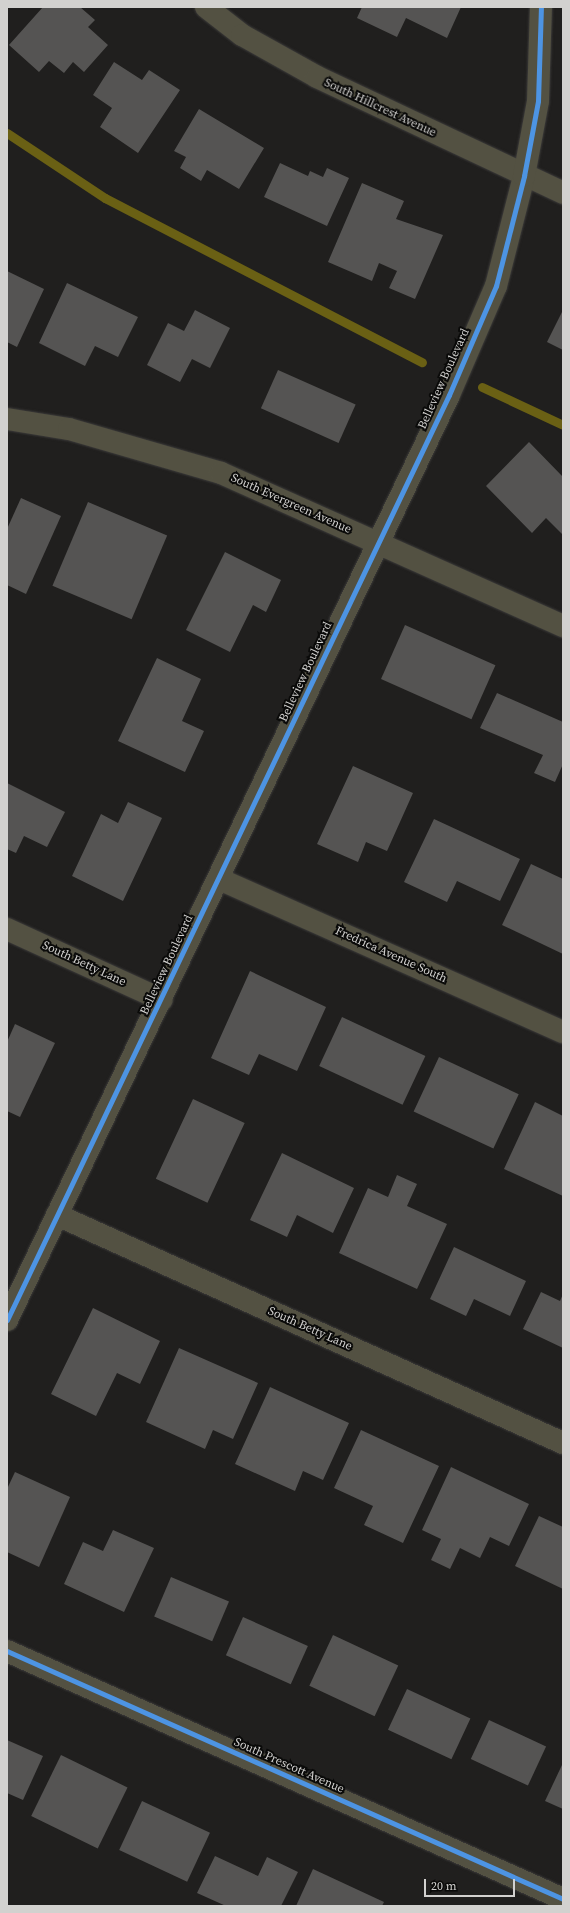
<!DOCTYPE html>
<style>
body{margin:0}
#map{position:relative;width:570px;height:1913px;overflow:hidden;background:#201f1e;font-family:"Source Serif 4",serif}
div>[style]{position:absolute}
.stream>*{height:9px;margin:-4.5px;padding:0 4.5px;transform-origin:4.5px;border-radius:4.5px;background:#6a6014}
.building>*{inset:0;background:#555453;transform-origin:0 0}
.roads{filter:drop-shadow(0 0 1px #3c3b3a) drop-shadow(0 0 1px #3c3b3a)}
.minor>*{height:22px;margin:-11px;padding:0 11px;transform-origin:11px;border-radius:11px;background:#535142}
.cycleway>*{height:5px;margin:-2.5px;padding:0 2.5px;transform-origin:2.5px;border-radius:2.5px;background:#4d94e3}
span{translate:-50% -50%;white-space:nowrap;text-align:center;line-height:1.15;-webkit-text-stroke:4px #0a0a09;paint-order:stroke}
.street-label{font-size:12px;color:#d2d1cf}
.frame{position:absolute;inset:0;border:8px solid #d2d1cf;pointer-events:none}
.scale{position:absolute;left:424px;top:1879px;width:91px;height:18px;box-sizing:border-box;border:2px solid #d2d1cf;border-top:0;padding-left:5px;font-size:12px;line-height:14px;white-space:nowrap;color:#d2d1cf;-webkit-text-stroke:3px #0a0a09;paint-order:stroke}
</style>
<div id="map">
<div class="stream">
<i style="left:7px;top:133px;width:118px;rotate:33.6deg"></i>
<i style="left:105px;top:198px;width:357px;rotate:27.4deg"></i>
<i style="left:482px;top:387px;width:89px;rotate:25.1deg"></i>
</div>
<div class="building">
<i style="clip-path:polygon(43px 7px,80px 7px,95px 20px,88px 27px,108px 45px,84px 72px,73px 62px,64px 73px,49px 61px,39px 72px,9px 45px)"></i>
<i style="clip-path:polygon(362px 7px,461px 7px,447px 38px,406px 18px,397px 37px,357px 18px)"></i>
<i style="clip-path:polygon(114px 62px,142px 80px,149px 70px,180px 90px,138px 153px,100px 127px,112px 108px,93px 95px)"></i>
<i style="clip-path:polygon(199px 109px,264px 148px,239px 189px,207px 170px,201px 181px,180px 168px,186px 157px,174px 151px)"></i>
<i style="clip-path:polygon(280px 163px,308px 176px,310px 171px,323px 177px,327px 168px,349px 178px,327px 226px,264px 197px)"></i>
<i style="clip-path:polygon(362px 183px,404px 201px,396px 219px,443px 235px,415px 299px,389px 288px,397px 271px,379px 263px,372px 281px,328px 262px)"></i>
<i style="clip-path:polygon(7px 271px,44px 289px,17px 347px,7px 342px)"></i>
<i style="clip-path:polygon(67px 283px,138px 317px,118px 357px,95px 346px,85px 366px,39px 343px)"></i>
<i style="clip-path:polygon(195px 310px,230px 328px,210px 368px,192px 359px,180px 382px,147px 365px,168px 323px,184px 331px)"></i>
<i style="clip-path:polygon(563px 310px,563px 350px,547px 342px)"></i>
<i style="left:278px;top:370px;width:85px;height:42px;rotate:24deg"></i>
<i style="clip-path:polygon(529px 442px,563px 477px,562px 534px,546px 518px,532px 533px,486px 486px)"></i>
<i style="clip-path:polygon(21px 498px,61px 516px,26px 594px,7px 585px,7px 529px)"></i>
<i style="left:88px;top:502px;width:86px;height:91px;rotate:23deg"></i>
<i style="clip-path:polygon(225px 552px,281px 580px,266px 612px,253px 605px,230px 652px,186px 630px)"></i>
<i style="left:405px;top:625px;width:99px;height:59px;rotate:24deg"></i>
<i style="clip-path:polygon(157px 658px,201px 679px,182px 721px,204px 731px,185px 772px,118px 741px)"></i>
<i style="clip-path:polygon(497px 693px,563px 722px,563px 764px,555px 782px,534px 773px,543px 755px,480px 728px)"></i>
<i style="clip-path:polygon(353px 766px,413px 793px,387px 851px,366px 842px,358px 862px,317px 844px)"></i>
<i style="clip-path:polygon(7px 783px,65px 812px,47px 847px,24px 836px,16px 853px,7px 849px)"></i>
<i style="clip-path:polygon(128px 802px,162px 818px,123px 901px,72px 876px,101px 814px,118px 823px)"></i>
<i style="clip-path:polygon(434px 819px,520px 859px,500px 901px,457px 881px,447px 902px,404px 882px)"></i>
<i style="clip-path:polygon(531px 864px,563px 879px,563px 954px,502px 925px)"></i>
<i style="clip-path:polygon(250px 971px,326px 1007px,297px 1071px,259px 1054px,249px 1075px,211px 1058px)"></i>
<i style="left:342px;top:1017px;width:92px;height:54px;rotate:25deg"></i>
<i style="clip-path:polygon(15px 1024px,55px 1043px,20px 1117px,7px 1111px,7px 1042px)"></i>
<i style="left:439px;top:1057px;width:88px;height:60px;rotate:25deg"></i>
<i style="left:193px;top:1099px;width:57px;height:88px;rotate:25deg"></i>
<i style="clip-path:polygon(535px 1102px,563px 1116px,563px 1196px,504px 1169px)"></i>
<i style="clip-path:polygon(282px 1153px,354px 1188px,333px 1233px,297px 1215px,287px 1237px,250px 1220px)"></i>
<i style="clip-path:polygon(397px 1175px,417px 1184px,407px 1206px,447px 1224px,417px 1289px,339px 1253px,368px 1188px,388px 1197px)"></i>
<i style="clip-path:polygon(454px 1247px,526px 1281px,510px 1316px,474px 1299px,466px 1316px,430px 1299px)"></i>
<i style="clip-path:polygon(541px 1292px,560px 1301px,563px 1294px,563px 1348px,523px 1329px)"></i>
<i style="clip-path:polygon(93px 1308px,160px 1341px,140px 1384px,117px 1373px,96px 1416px,51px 1394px)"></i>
<i style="clip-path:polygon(179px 1348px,258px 1383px,233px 1439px,213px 1430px,205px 1449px,146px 1422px)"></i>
<i style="clip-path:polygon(270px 1387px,349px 1423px,323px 1480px,303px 1471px,295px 1491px,235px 1464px)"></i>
<i style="clip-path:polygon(361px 1430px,439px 1466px,403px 1543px,364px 1525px,373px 1506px,334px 1488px)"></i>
<i style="clip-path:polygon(451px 1467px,529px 1504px,509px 1546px,490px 1537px,480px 1558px,460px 1548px,450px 1569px,431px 1560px,441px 1539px,422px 1530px)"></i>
<i style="clip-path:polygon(15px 1472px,70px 1497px,39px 1567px,7px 1552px,7px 1489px)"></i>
<i style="clip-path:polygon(539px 1516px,563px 1527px,563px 1589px,515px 1566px)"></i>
<i style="clip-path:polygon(113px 1530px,154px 1548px,124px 1612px,64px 1584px,83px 1542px,103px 1551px)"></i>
<i style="left:171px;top:1577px;width:63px;height:43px;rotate:23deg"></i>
<i style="left:243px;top:1617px;width:71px;height:42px;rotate:24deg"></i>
<i style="left:333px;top:1635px;width:72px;height:56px;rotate:25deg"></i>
<i style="left:407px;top:1689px;width:70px;height:45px;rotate:25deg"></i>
<i style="left:489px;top:1720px;width:63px;height:43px;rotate:25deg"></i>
<i style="clip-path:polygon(7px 1740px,43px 1756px,23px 1800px,7px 1793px)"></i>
<i style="left:61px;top:1755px;width:74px;height:68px;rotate:26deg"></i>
<i style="clip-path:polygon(562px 1765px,563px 1766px,563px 1809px,545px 1801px)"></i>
<i style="left:142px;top:1801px;width:75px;height:54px;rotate:25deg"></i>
<i style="clip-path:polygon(215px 1856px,258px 1876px,267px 1857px,298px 1872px,281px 1906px,226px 1906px,197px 1893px)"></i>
<i style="clip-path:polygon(313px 1869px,384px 1902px,382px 1906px,296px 1906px)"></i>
</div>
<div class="roads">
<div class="minor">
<i style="left:206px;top:7px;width:46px;rotate:37.9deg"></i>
<i style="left:242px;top:35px;width:86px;rotate:29.2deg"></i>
<i style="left:317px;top:77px;width:272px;rotate:25.2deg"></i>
<i style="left:7px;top:419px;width:63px;rotate:9.2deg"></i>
<i style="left:69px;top:429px;width:158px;rotate:16.1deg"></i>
<i style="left:221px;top:473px;width:375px;rotate:24.1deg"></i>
<i style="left:219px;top:879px;width:376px;rotate:24deg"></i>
<i style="left:7px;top:929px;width:170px;rotate:24.6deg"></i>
<i style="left:57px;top:1215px;width:555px;rotate:24.26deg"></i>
<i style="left:7px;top:1320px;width:1025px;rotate:-64.46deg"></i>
<i style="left:449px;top:395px;width:119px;rotate:-66.7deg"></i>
<i style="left:496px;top:286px;width:114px;rotate:-75.7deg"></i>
<i style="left:524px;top:176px;width:76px;rotate:-79.4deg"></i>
<i style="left:538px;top:101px;width:94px;rotate:-88.2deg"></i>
<i style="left:7px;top:1651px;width:609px;rotate:24.04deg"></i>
</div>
</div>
<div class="cycleway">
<i style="left:7px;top:1320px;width:1025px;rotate:-64.46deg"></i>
<i style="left:449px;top:395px;width:119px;rotate:-66.7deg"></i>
<i style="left:496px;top:286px;width:114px;rotate:-75.7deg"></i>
<i style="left:524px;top:176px;width:76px;rotate:-79.4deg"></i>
<i style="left:538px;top:101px;width:94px;rotate:-88.2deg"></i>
<i style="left:7px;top:1651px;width:609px;rotate:24.04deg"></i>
</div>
<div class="street-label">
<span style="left:380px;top:108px;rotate:25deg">South Hillcrest Avenue</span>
<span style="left:444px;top:379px;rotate:-66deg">Belleview Boulevard</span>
<span style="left:291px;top:504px;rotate:24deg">South Evergreen Avenue</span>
<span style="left:306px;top:672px;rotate:-65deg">Belleview Boulevard</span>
<span style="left:391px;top:955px;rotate:24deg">Fredrica Avenue South</span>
<span style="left:84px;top:964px;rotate:25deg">South Betty Lane</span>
<span style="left:167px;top:965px;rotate:-65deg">Belleview Boulevard</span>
<span style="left:310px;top:1329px;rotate:24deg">South Betty Lane</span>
<span style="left:289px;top:1766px;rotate:24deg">South Prescott Avenue</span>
</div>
<div class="frame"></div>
<div class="scale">20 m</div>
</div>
